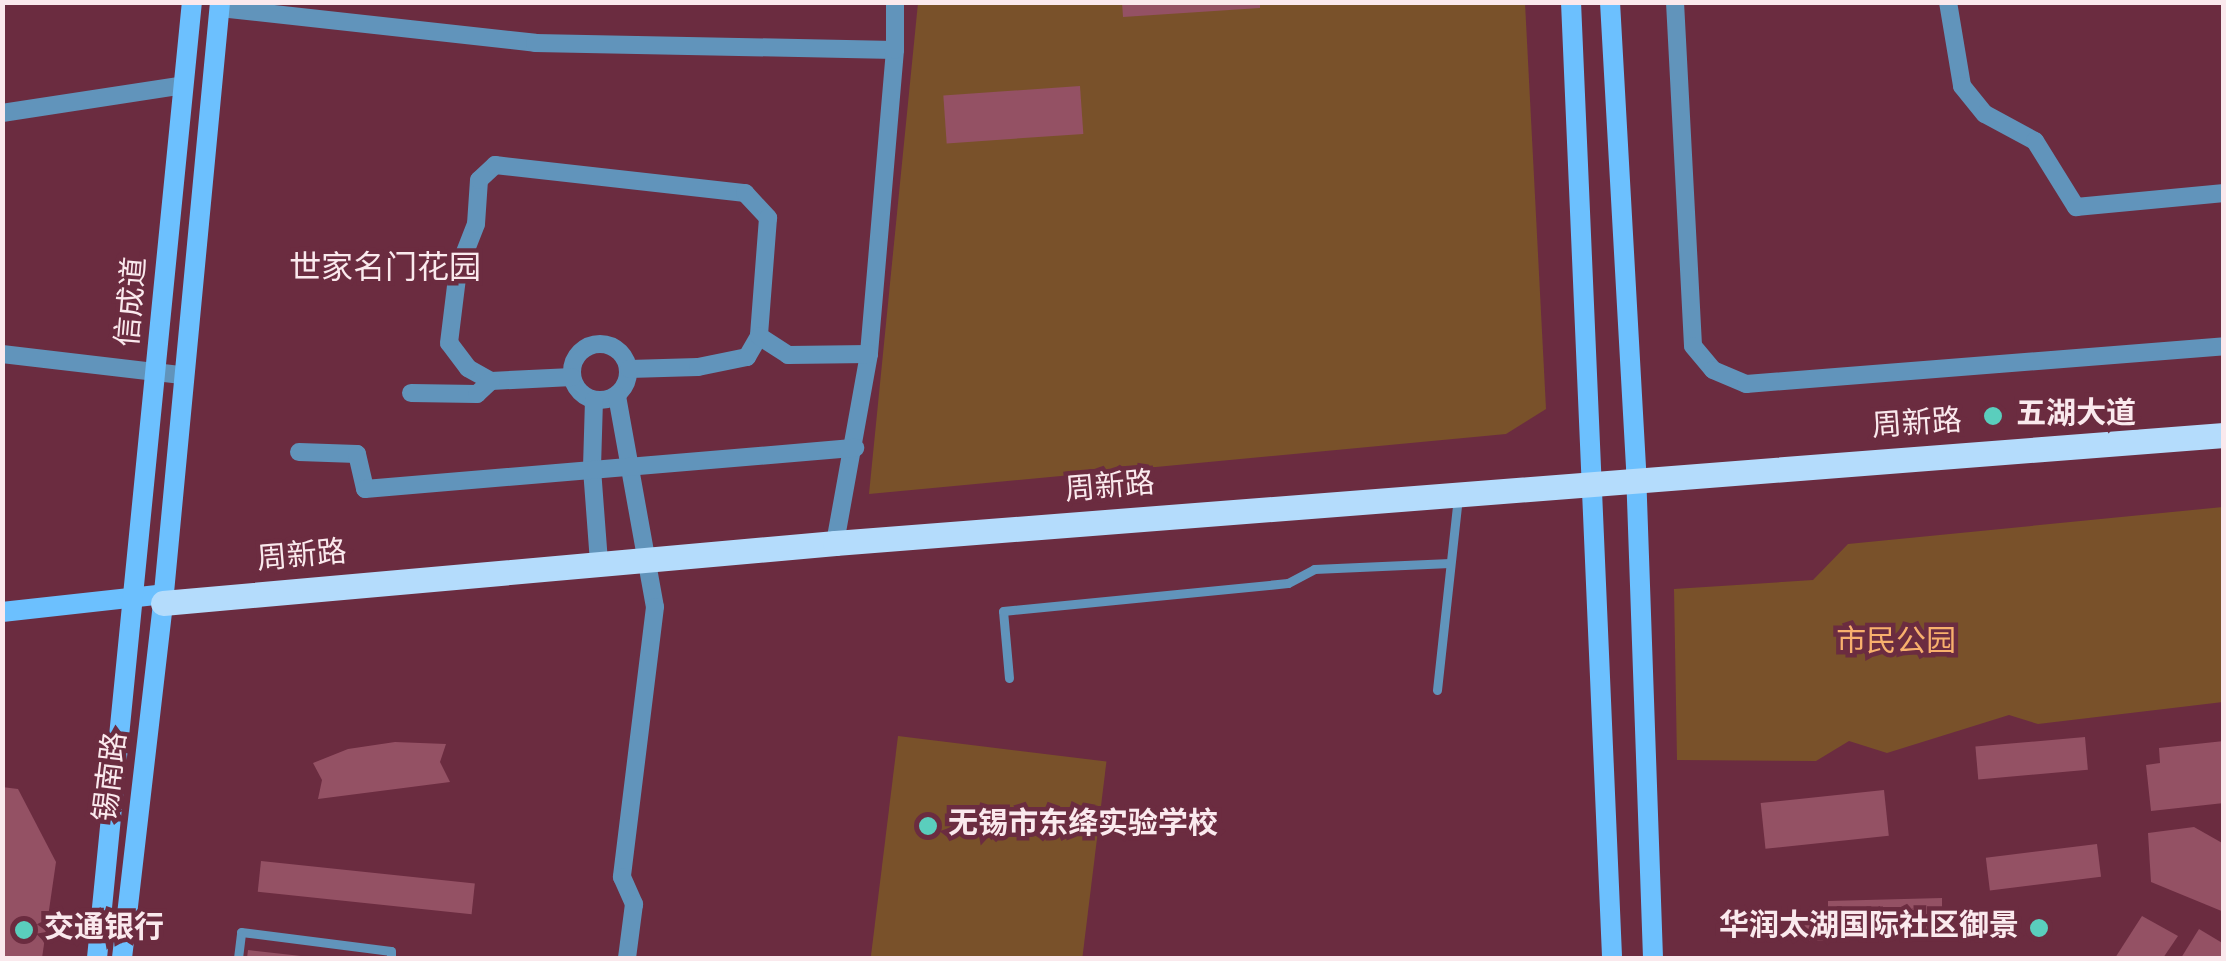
<!DOCTYPE html>
<meta charset="utf-8">
<style>
body{margin:0}
#map{position:relative;width:2226px;height:961px;overflow:hidden;background:#6b2c40;font-family:Overpass,"Noto Sans SC",sans-serif}
div>[style]{position:absolute}
.green>*{inset:0;background:#79512a;transform-origin:0 0}
.building>*{inset:0;background:#945164;transform-origin:0 0}
.lane>*{height:9px;margin:-4.5px;padding:0 4.5px;transform-origin:4.5px;border-radius:4.5px;background:#6194bb}
.street>*{height:18px;margin:-9px;padding:0 9px;transform-origin:9px;border-radius:9px;background:#6194bb}
.street>.ring{margin:-9px;padding:0;box-sizing:content-box;background:none;border:18px solid #6194bb;border-radius:50%}
.secondary>*{height:20px;margin:-10px;padding:0 10px;transform-origin:10px;border-radius:10px;background:#6cc0fe}
.primary>*{height:25px;margin:-12.5px;padding:0 12.5px;transform-origin:12.5px;border-radius:12.5px;background:#b4dcfc}
.dots>*{width:28px;height:28px;translate:-50% -50%;box-sizing:border-box;border:5px solid #6b2c40;border-radius:50%}
span{translate:-50% -50%;white-space:nowrap;text-align:center;line-height:1.15;-webkit-text-stroke:9px #6b2c40;paint-order:stroke}
.street-label{font-size:30px;color:#fae9ed}
.poi-label{font-size:30px;color:#fae9ed;font-weight:700}
.left{translate:0 -50%;text-align:left}
.right{translate:-100% -50%;text-align:right}
.park-label{font-size:30px;color:#f8b06d}
.neighbourhood-label{font-size:32px;color:#fae9ed}
.frame{position:absolute;inset:0;border:5px solid #fae9ed;pointer-events:none}
</style>
<div id="map">
<div class="green">
<i style="clip-path:polygon(918px 3px,1525px 3px,1546px 409px,1506px 434px,869px 494px)"></i>
<i style="clip-path:polygon(2223px 507px,2223px 702px,2038px 724px,2009px 715px,1887px 753px,1849px 741px,1816px 761px,1677px 760px,1674px 589px,1813px 580px,1848px 544px)"></i>
<i style="left:898px;top:736px;width:210px;height:224px;rotate:7deg"></i>
</div>
<div class="building">
<i style="clip-path:polygon(1122px 2px,1260px 2px,1260px 8px,1123px 17px)"></i>
<i style="left:1080px;top:86px;width:48px;height:137px;rotate:86deg"></i>
<i style="left:2085px;top:737px;width:33px;height:110px;rotate:85deg"></i>
<i style="clip-path:polygon(2224px 741px,2224px 803px,2151px 811px,2146px 765px,2160px 763px,2159px 748px)"></i>
<i style="clip-path:polygon(395px 742px,446px 744px,440px 762px,450px 782px,318px 799px,322px 780px,313px 763px,348px 749px)"></i>
<i style="clip-path:polygon(2px 787px,18px 789px,56px 862px,42px 958px,2px 958px)"></i>
<i style="left:1884px;top:790px;width:46px;height:124px;rotate:84deg"></i>
<i style="clip-path:polygon(2194px 827px,2224px 844px,2224px 912px,2151px 882px,2148px 833px)"></i>
<i style="left:2097px;top:844px;width:33px;height:112px;rotate:83deg"></i>
<i style="left:261px;top:861px;width:215px;height:31px;rotate:6deg"></i>
<i style="clip-path:polygon(1942px 898px,1942px 912px,1951px 912px,1952px 936px,1804px 941px,1803px 915px,1828px 914px,1828px 901px)"></i>
<i style="clip-path:polygon(2142px 916px,2178px 936px,2163px 958px,2115px 958px)"></i>
<i style="clip-path:polygon(2199px 929px,2224px 944px,2224px 958px,2181px 958px)"></i>
<i style="clip-path:polygon(248px 950px,301px 956px,301px 958px,247px 958px)"></i>
</div>
<div class="lane">
<i style="left:1009px;top:678px;width:67px;rotate:-95.1deg"></i>
<i style="left:1003px;top:611px;width:286px;rotate:-5.6deg"></i>
<i style="left:1288px;top:583px;width:30px;rotate:-28deg"></i>
<i style="left:1314px;top:569px;width:136px;rotate:-2.5deg"></i>
<i style="left:1437px;top:690px;width:195px;rotate:-83.8deg"></i>
<i style="left:238px;top:958px;width:26px;rotate:-83deg"></i>
<i style="left:241px;top:932px;width:151px;rotate:7.2deg"></i>
<i style="left:391px;top:951px;width:7px;rotate:90deg"></i>
</div>
<div class="street">
<i style="left:1675px;top:2px;width:344px;rotate:87deg"></i>
<i style="left:1693px;top:346px;width:31px;rotate:50deg"></i>
<i style="left:1713px;top:370px;width:36px;rotate:23deg"></i>
<i style="left:1746px;top:384px;width:480px;rotate:-4.5deg"></i>
<i style="left:1948px;top:2px;width:85px;rotate:80.5deg"></i>
<i style="left:1962px;top:86px;width:36px;rotate:51deg"></i>
<i style="left:1985px;top:114px;width:57px;rotate:28.4deg"></i>
<i style="left:2035px;top:141px;width:78px;rotate:58.2deg"></i>
<i style="left:2076px;top:207px;width:149px;rotate:-5.4deg"></i>
<i style="left:220px;top:8px;width:317px;rotate:6.3deg"></i>
<i style="left:535px;top:43px;width:360px;rotate:1.1deg"></i>
<i style="left:895px;top:50px;width:305px;rotate:94.9deg"></i>
<i style="left:869px;top:354px;width:192px;rotate:100.2deg"></i>
<i style="left:895px;top:50px;width:48px;rotate:-90deg"></i>
<i style="left:2px;top:113px;width:184px;rotate:-8.7deg"></i>
<i class="ring" style="left:572px;top:344px;width:38px;height:38px"></i>
<i style="left:2px;top:354px;width:181px;rotate:6.7deg"></i>
<i style="left:629px;top:369px;width:69px;rotate:-1.7deg"></i>
<i style="left:698px;top:367px;width:50px;rotate:-11.5deg"></i>
<i style="left:747px;top:357px;width:24px;rotate:-60deg"></i>
<i style="left:572px;top:377px;width:81px;rotate:177.2deg"></i>
<i style="left:491px;top:381px;width:26px;rotate:-151deg"></i>
<i style="left:468px;top:368px;width:31px;rotate:-127deg"></i>
<i style="left:449px;top:343px;width:74px;rotate:-83deg"></i>
<i style="left:458px;top:270px;width:49px;rotate:-68.6deg"></i>
<i style="left:476px;top:224px;width:44px;rotate:-86.1deg"></i>
<i style="left:479px;top:180px;width:22px;rotate:-43deg"></i>
<i style="left:495px;top:165px;width:252px;rotate:6.4deg"></i>
<i style="left:745px;top:193px;width:34px;rotate:47deg"></i>
<i style="left:768px;top:218px;width:118px;rotate:94.4deg"></i>
<i style="left:759px;top:336px;width:35px;rotate:33deg"></i>
<i style="left:788px;top:355px;width:81px;rotate:-0.7deg"></i>
<i style="left:411px;top:393px;width:66px;rotate:0.9deg"></i>
<i style="left:477px;top:394px;width:19px;rotate:-43deg"></i>
<i style="left:617px;top:396px;width:214px;rotate:79.8deg"></i>
<i style="left:655px;top:607px;width:272px;rotate:97deg"></i>
<i style="left:622px;top:877px;width:30px;rotate:66deg"></i>
<i style="left:634px;top:904px;width:54px;rotate:97.4deg"></i>
<i style="left:594px;top:400px;width:69px;rotate:91.7deg"></i>
<i style="left:592px;top:469px;width:94px;rotate:85.7deg"></i>
<i style="left:299px;top:452px;width:58px;rotate:2deg"></i>
<i style="left:357px;top:454px;width:36px;rotate:77deg"></i>
<i style="left:365px;top:489px;width:492px;rotate:-4.8deg"></i>
</div>
<div class="secondary">
<i style="left:1571px;top:2px;width:957px;rotate:87.54deg"></i>
<i style="left:1610px;top:2px;width:470px;rotate:86.8deg"></i>
<i style="left:1636px;top:471px;width:487px;rotate:88deg"></i>
<i style="left:2px;top:612px;width:163px;rotate:-6.3deg"></i>
<i style="left:97px;top:958px;width:961px;rotate:-84.33deg"></i>
<i style="left:122px;top:958px;width:357px;rotate:-83.4deg"></i>
<i style="left:163px;top:603px;width:604px;rotate:-84.58deg"></i>
</div>
<div class="primary">
<i style="left:163px;top:603px;width:675px;rotate:-5.1deg"></i>
<i style="left:835px;top:543px;width:1393px;rotate:-4.45deg"></i>
</div>
<div class="dots">
<i style="left:1993px;top:416px;background:#5acebd"></i>
<i style="left:928px;top:826px;background:#5acebd"></i>
<i style="left:2039px;top:928px;background:#5acebd"></i>
<i style="left:24px;top:930px;background:#5acebd"></i>
</div>
<div class="street-label">
<span style="left:134px;top:302px;rotate:-85deg">信成道</span>
<span style="left:1917px;top:426px;rotate:-4deg">周新路</span>
<span style="left:1110px;top:489px;rotate:-5deg">周新路</span>
<span style="left:302px;top:558px;rotate:-5deg">周新路</span>
<span style="left:113px;top:777px;rotate:-83deg">锡南路</span>
</div>
<div class="poi-label">
<span class="left" style="left:2016px;top:416px">五湖大道</span>
<span class="left" style="left:948px;top:826px">无锡市东绛实验学校</span>
<span class="right" style="left:2019px;top:928px">华润太湖国际社区·御景</span>
<span class="left" style="left:44px;top:930px">交通银行</span>
</div>
<div class="park-label">
<span style="left:1896px;top:644px">市民公园</span>
</div>
<div class="neighbourhood-label">
<span style="left:385px;top:270px">世家名门花园</span>
</div>
<div class="frame"></div>
</div>
